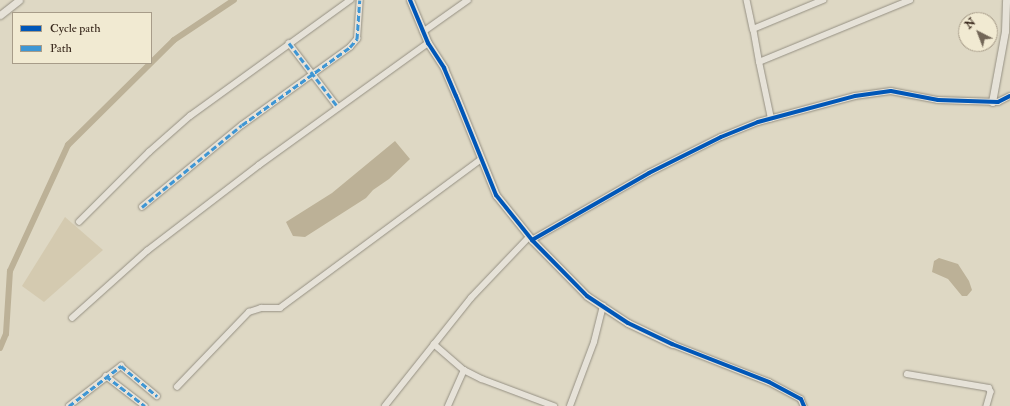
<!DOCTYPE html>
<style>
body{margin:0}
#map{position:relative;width:1010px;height:406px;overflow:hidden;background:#ded8c4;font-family:"IM FELL Double Pica",serif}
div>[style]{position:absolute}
.green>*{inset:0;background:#d4cab0}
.water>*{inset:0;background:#bcb197}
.canal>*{height:6px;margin:-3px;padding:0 3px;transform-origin:3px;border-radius:3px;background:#bcb197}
.roads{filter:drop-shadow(0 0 1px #959083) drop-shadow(0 0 1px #959083)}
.minor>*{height:5.5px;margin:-2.75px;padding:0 2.75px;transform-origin:2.75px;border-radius:2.75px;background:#e6e2d8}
.tertiary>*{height:7px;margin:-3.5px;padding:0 3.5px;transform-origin:3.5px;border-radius:3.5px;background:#e6e2d8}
.quiet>*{height:3px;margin-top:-1.5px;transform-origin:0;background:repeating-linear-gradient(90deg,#3e96d4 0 6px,transparent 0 9px)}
.cycleway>*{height:4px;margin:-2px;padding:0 2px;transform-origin:2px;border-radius:2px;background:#0057b8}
span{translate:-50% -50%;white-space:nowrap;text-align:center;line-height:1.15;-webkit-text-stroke:4px #f1ead2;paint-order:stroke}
.legend{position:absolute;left:12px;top:12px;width:140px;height:52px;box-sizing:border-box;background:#f1ead2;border:1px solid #a79c89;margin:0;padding:5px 7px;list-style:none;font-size:12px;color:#38281c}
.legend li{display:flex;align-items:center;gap:8px;height:20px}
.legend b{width:20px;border:1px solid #a79c89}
.north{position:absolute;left:958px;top:12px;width:40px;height:40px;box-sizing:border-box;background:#f1ead2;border:1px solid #a79c89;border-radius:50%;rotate:318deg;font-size:11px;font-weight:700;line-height:16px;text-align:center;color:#38281c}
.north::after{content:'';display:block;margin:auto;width:14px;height:18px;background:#726657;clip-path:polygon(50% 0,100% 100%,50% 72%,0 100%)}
</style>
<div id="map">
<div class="green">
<i style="clip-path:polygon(65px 217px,103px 250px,44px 302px,22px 286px)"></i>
</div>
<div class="water">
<i style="clip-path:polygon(395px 141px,410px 159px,389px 179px,373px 190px,366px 198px,305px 237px,293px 236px,286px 222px,332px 193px)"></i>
<i style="clip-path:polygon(939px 258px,958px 264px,969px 281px,972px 290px,967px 296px,962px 296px,948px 279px,932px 272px,934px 261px)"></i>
</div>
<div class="canal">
<i style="left:0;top:348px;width:15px;rotate:-67deg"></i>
<i style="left:6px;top:334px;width:63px;rotate:-86.4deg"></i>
<i style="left:10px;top:271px;width:139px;rotate:-65.3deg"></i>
<i style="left:68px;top:145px;width:149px;rotate:-44.7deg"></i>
<i style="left:174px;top:40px;width:72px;rotate:-33.7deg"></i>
</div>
<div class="roads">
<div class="minor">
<i style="left:747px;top:0;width:30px;rotate:78deg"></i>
<i style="left:423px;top:32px;width:55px;rotate:-35.4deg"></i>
<i style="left:289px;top:43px;width:81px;rotate:52.6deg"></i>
<i style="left:759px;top:62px;width:34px;rotate:-100deg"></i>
<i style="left:753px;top:29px;width:76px;rotate:-22.5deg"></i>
<i style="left:771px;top:119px;width:58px;rotate:-101.9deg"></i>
<i style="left:759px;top:62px;width:163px;rotate:-22.3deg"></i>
<i style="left:142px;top:207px;width:129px;rotate:-39.4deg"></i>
<i style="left:242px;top:125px;width:133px;rotate:-35.8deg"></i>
<i style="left:350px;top:47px;width:11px;rotate:-49deg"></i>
<i style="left:357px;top:39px;width:39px;rotate:-86deg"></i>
<i style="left:79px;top:222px;width:99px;rotate:-45deg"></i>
<i style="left:149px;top:152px;width:55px;rotate:-41.3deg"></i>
<i style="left:190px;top:116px;width:198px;rotate:-35.9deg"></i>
<i style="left:532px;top:240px;width:135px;rotate:-29.8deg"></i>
<i style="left:649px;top:173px;width:80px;rotate:-26.6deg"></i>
<i style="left:721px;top:137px;width:40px;rotate:-22deg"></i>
<i style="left:758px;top:122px;width:100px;rotate:-15deg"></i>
<i style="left:855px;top:96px;width:36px;rotate:-8deg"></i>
<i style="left:891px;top:91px;width:48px;rotate:10.8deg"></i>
<i style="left:938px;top:100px;width:60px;rotate:1.9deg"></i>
<i style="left:998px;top:102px;width:13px;rotate:-27deg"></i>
<i style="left:72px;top:318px;width:101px;rotate:-41.8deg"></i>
<i style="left:147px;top:251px;width:141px;rotate:-37.5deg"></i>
<i style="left:259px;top:165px;width:208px;rotate:-35.8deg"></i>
<i style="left:434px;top:344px;width:40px;rotate:41deg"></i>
<i style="left:464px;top:370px;width:20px;rotate:27deg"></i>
<i style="left:482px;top:379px;width:77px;rotate:20.6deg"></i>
<i style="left:672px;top:344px;width:104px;rotate:21.4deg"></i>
<i style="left:769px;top:382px;width:36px;rotate:28deg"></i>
<i style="left:801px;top:399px;width:8px;rotate:67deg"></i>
<i style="left:907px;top:374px;width:83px;rotate:9.7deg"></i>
<i style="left:989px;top:388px;width:4px;rotate:63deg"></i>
<i style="left:991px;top:392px;width:15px;rotate:106deg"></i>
<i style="left:106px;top:376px;width:49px;rotate:37.6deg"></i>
<i style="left:177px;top:387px;width:104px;rotate:-46.2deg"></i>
<i style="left:249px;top:312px;width:13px;rotate:-18deg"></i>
<i style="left:261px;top:308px;width:19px"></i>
<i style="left:280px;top:308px;width:249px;rotate:-36.5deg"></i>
<i style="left:69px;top:406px;width:66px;rotate:-37.6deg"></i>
<i style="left:121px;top:366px;width:47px;rotate:39.8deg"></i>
<i style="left:385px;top:406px;width:138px;rotate:-51.5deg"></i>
<i style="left:471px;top:298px;width:84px;rotate:-46.4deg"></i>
<i style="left:448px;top:406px;width:39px;rotate:-66deg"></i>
<i style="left:570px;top:406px;width:68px;rotate:-69.4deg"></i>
<i style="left:594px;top:342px;width:37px;rotate:-76deg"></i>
</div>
<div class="tertiary">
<i style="left:410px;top:0;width:47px;rotate:67.3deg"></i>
<i style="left:428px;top:43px;width:30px;rotate:57deg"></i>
<i style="left:444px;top:68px;width:30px;rotate:67deg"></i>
<i style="left:456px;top:96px;width:107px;rotate:68deg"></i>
<i style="left:496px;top:195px;width:58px;rotate:51.3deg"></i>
<i style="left:532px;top:240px;width:78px;rotate:45.5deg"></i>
<i style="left:587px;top:296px;width:49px;rotate:33.4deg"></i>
<i style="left:628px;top:323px;width:49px;rotate:25.5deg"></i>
<i style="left:0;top:15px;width:24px;rotate:-38deg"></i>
<i style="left:992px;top:102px;width:72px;rotate:-79.6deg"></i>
<i style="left:1005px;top:31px;width:31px;rotate:-88deg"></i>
</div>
</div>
<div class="quiet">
<i style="left:289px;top:43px;width:81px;rotate:52.6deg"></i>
<i style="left:142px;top:207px;width:129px;rotate:-39.4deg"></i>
<i style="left:242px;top:125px;width:133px;rotate:-35.8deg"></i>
<i style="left:350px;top:47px;width:11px;rotate:-49deg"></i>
<i style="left:357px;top:39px;width:39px;rotate:-86deg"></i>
<i style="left:106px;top:376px;width:49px;rotate:37.6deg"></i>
<i style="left:69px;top:406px;width:66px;rotate:-37.6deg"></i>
<i style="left:121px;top:366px;width:47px;rotate:39.8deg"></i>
</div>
<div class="cycleway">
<i style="left:410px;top:0;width:47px;rotate:67.3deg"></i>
<i style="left:428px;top:43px;width:30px;rotate:57deg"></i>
<i style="left:444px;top:68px;width:30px;rotate:67deg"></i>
<i style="left:456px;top:96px;width:107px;rotate:68deg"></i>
<i style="left:496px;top:195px;width:58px;rotate:51.3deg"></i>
<i style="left:532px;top:240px;width:78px;rotate:45.5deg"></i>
<i style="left:587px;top:296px;width:49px;rotate:33.4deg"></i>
<i style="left:628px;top:323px;width:49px;rotate:25.5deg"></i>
<i style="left:672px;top:344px;width:104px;rotate:21.4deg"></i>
<i style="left:769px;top:382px;width:36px;rotate:28deg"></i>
<i style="left:801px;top:399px;width:8px;rotate:67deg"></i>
<i style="left:532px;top:240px;width:135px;rotate:-29.8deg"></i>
<i style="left:649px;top:173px;width:80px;rotate:-26.6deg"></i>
<i style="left:721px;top:137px;width:40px;rotate:-22deg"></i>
<i style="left:758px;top:122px;width:100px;rotate:-15deg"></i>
<i style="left:855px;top:96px;width:36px;rotate:-8deg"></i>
<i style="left:891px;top:91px;width:48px;rotate:10.8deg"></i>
<i style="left:938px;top:100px;width:60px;rotate:1.9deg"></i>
<i style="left:998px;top:102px;width:13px;rotate:-27deg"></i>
</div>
<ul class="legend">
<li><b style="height:5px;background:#0057b8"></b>Cycle path</li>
<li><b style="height:5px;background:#3e96d4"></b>Path</li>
</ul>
<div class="north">N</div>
</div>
